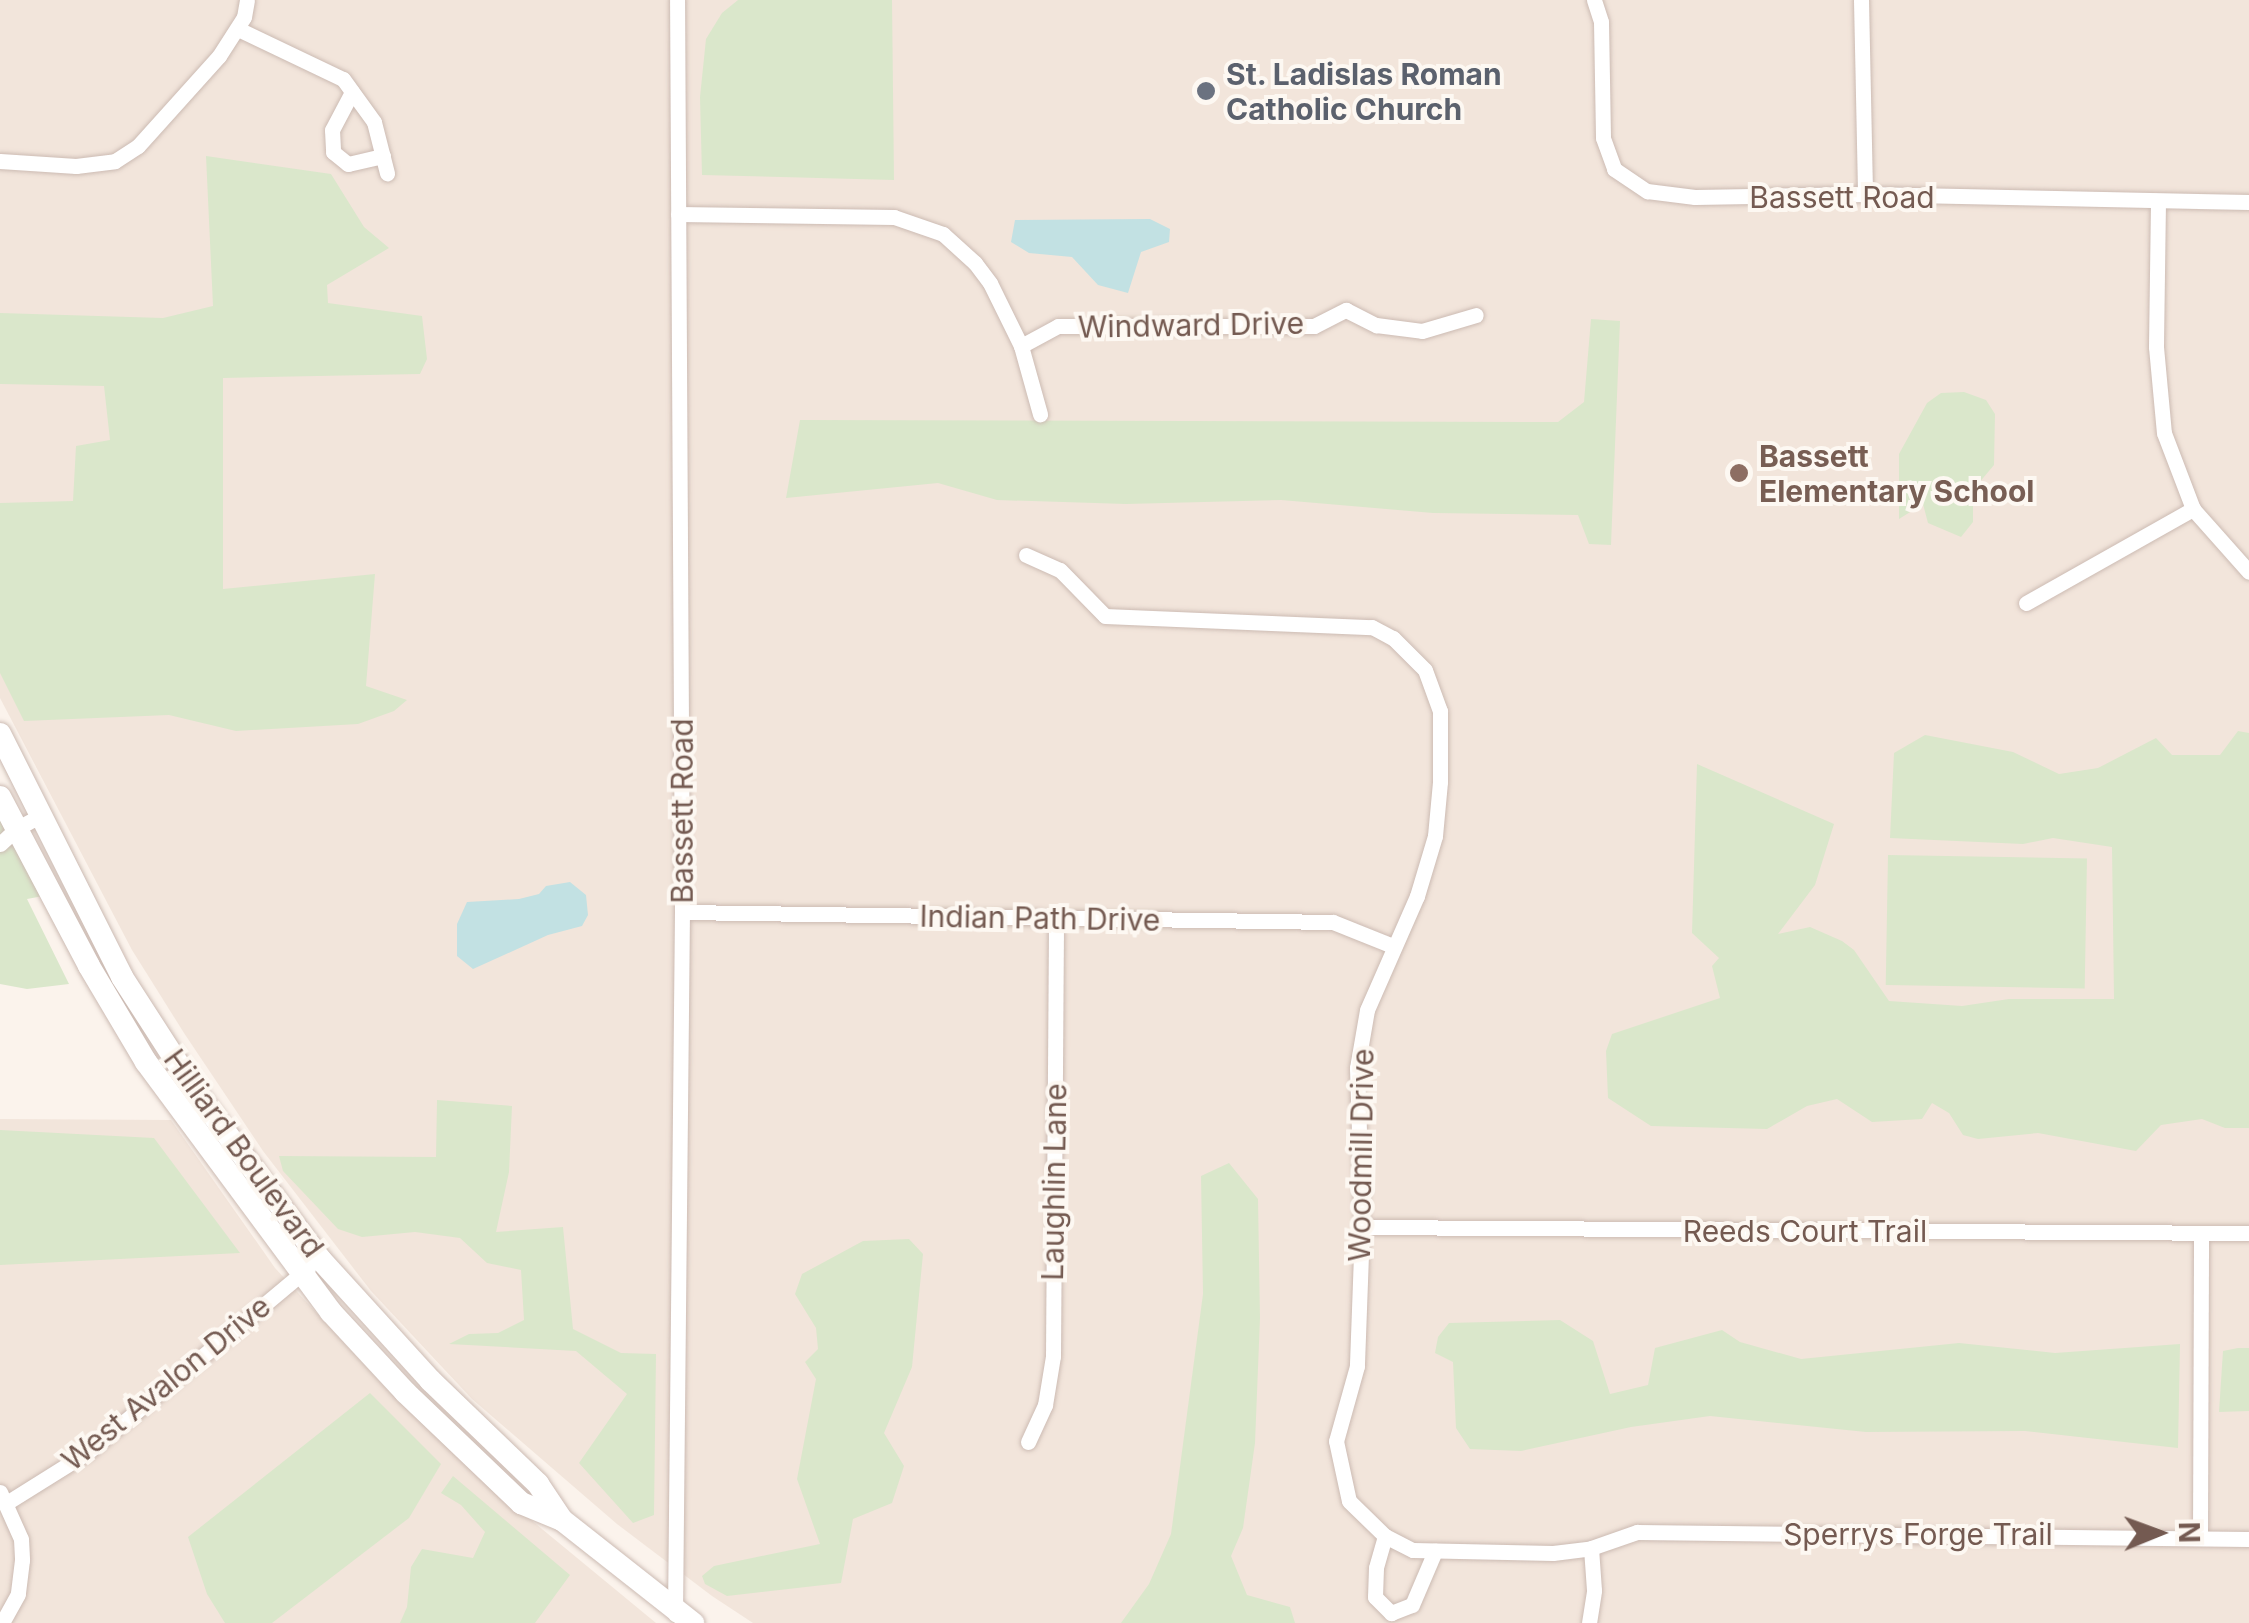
<!DOCTYPE html>
<style>
body{margin:0}
#map{position:relative;width:2249px;height:1623px;overflow:hidden;background:#fbf3ec;font-family:Inter,sans-serif}
div>[style]{position:absolute}
.residential>*{inset:0;background:#f2e5db}
.green>*{inset:0;background:#dae7cb;transform-origin:0 0}
.water>*{inset:0;background:#c2e1e3}
.roads{filter:drop-shadow(0 0 2px #ccbbb3) drop-shadow(0 0 2px #ccbbb3)}
.street>*{height:15px;margin:-7.5px;padding:0 7.5px;transform-origin:7.5px;border-radius:7.5px;background:#fff}
.secondary>*{height:22px;margin:-11px;padding:0 11px;transform-origin:11px;border-radius:11px;background:#fff}
.dots>*{width:28px;height:28px;translate:-50% -50%;box-sizing:border-box;border:5px solid #fdf8f2;border-radius:50%}
span{translate:-50% -50%;white-space:nowrap;text-align:center;line-height:1.15;-webkit-text-stroke:8px #fdf8f2;paint-order:stroke}
.worship-label{font-size:30px;color:#5b616d;font-weight:700}
.left{translate:0 -50%;text-align:left}
.street-label{font-size:30px;color:#745a51}
.education-label{font-size:30px;color:#785e54;font-weight:700}
.north{position:absolute;left:2109px;top:1483px;width:100px;height:100px;-webkit-text-stroke:8px #fdf8f2;paint-order:stroke;rotate:89deg;font-size:28px;font-weight:700;line-height:40px;text-align:center;color:#745a51}
.north::after{content:'';display:block;margin:auto;width:35px;height:45px;background:#745a51;clip-path:polygon(50% 0,100% 100%,50% 72%,0 100%)}
</style>
<div id="map">
<div class="residential">
<i style="clip-path:polygon(0 0,2249px 0,2249px 1623px,753px 1623px,712px 1596px,617px 1524px,472px 1399px,371px 1291px,263px 1151px,184px 1033px,132px 950px,0 698px)"></i>
<i style="clip-path:polygon(0 1119px,171px 1120px,275px 1268px,382px 1384px,502px 1496px,656px 1623px,0 1623px)"></i>
</div>
<div class="green">
<i style="clip-path:polygon(738px 0,892px 0,894px 180px,702px 175px,700px 97px,706px 39px,722px 13px)"></i>
<i style="clip-path:polygon(206px 156px,331px 174px,364px 227px,389px 248px,327px 285px,328px 303px,422px 316px,427px 359px,420px 374px,223px 378px,223px 589px,375px 574px,366px 686px,407px 700px,394px 711px,358px 724px,236px 731px,169px 715px,24px 721px,0 673px,0 503px,73px 501px,76px 446px,110px 440px,104px 386px,0 384px,0 313px,163px 318px,213px 306px)"></i>
<i style="clip-path:polygon(1591px 319px,1620px 321px,1611px 545px,1589px 544px,1578px 515px,1433px 513px,1281px 500px,1126px 504px,997px 500px,938px 483px,786px 498px,800px 420px,1558px 422px,1584px 402px)"></i>
<i style="clip-path:polygon(1964px 392px,1986px 400px,1995px 414px,1994px 465px,1973px 490px,1973px 522px,1961px 537px,1928px 523px,1923px 504px,1899px 519px,1899px 454px,1927px 403px,1941px 393px)"></i>
<i style="clip-path:polygon(2238px 731px,2249px 733px,2249px 1128px,2225px 1128px,2202px 1119px,2161px 1125px,2136px 1151px,2038px 1133px,1978px 1139px,1963px 1135px,1949px 1113px,1932px 1103px,1922px 1119px,1872px 1122px,1837px 1099px,1807px 1106px,1767px 1129px,1651px 1126px,1608px 1098px,1606px 1051px,1612px 1034px,1720px 998px,1712px 966px,1719px 958px,1692px 933px,1697px 764px,1834px 824px,1815px 885px,1778px 934px,1810px 927px,1842px 941px,1854px 950px,1889px 1001px,1962px 1006px,2009px 999px,2114px 999px,2112px 847px,2053px 838px,2023px 844px,1890px 838px,1894px 753px,1925px 735px,2013px 752px,2059px 774px,2098px 768px,2156px 738px,2172px 755px,2220px 755px)"></i>
<i style="clip-path:polygon(0 812px,43px 896px,27px 899px,69px 984px,27px 989px,0 984px)"></i>
<i style="left:1888px;top:855px;width:199px;height:130px;rotate:1deg"></i>
<i style="clip-path:polygon(437px 1100px,512px 1106px,509px 1172px,496px 1232px,563px 1227px,573px 1329px,621px 1353px,656px 1354px,654px 1515px,633px 1523px,579px 1463px,627px 1394px,576px 1351px,449px 1344px,469px 1334px,498px 1333px,524px 1320px,521px 1270px,487px 1263px,460px 1238px,415px 1232px,362px 1237px,338px 1229px,283px 1171px,279px 1156px,436px 1157px)"></i>
<i style="clip-path:polygon(0 1130px,154px 1138px,240px 1253px,0 1265px)"></i>
<i style="clip-path:polygon(1229px 1163px,1258px 1199px,1260px 1318px,1255px 1443px,1243px 1528px,1231px 1556px,1247px 1595px,1290px 1607px,1295px 1623px,1121px 1623px,1149px 1584px,1171px 1534px,1203px 1294px,1201px 1176px)"></i>
<i style="clip-path:polygon(909px 1239px,923px 1254px,912px 1367px,884px 1433px,904px 1466px,892px 1503px,853px 1519px,841px 1583px,727px 1596px,705px 1584px,702px 1576px,714px 1566px,820px 1544px,797px 1479px,816px 1379px,805px 1362px,818px 1349px,816px 1328px,795px 1294px,802px 1274px,863px 1241px)"></i>
<i style="clip-path:polygon(1560px 1320px,1593px 1341px,1610px 1394px,1648px 1385px,1655px 1348px,1722px 1330px,1740px 1342px,1801px 1359px,1959px 1343px,2055px 1353px,2180px 1344px,2178px 1448px,2025px 1431px,1866px 1432px,1710px 1416px,1631px 1427px,1521px 1451px,1470px 1449px,1456px 1428px,1453px 1362px,1435px 1353px,1438px 1337px,1449px 1323px)"></i>
<i style="clip-path:polygon(2238px 1348px,2249px 1348px,2249px 1411px,2219px 1412px,2223px 1351px)"></i>
<i style="clip-path:polygon(370px 1393px,441px 1464px,409px 1518px,272px 1623px,225px 1623px,207px 1594px,188px 1537px)"></i>
<i style="clip-path:polygon(453px 1476px,570px 1575px,535px 1623px,400px 1623px,407px 1607px,411px 1567px,422px 1549px,473px 1558px,485px 1532px,461px 1505px,441px 1493px)"></i>
</div>
<div class="water">
<i style="clip-path:polygon(1150px 219px,1170px 229px,1169px 242px,1141px 252px,1128px 293px,1098px 285px,1072px 257px,1029px 253px,1011px 242px,1015px 220px)"></i>
<i style="clip-path:polygon(570px 882px,586px 895px,588px 915px,582px 926px,548px 935px,473px 969px,457px 956px,457px 924px,467px 902px,519px 899px,539px 894px,546px 886px)"></i>
</div>
<div class="roads">
<div class="street">
<i style="left:1594px;top:0;width:23px;rotate:72deg"></i>
<i style="left:1601px;top:22px;width:116px;rotate:89deg"></i>
<i style="left:1603px;top:138px;width:33px;rotate:70deg"></i>
<i style="left:1614px;top:169px;width:40px;rotate:34deg"></i>
<i style="left:1647px;top:191px;width:48px;rotate:7.1deg"></i>
<i style="left:1695px;top:197px;width:170px;rotate:-1deg"></i>
<i style="left:1865px;top:194px;width:384px;rotate:1.2deg"></i>
<i style="left:1861px;top:0;width:194px;rotate:88.8deg"></i>
<i style="left:238px;top:29px;width:116px;rotate:25.5deg"></i>
<i style="left:343px;top:79px;width:53px;rotate:54.2deg"></i>
<i style="left:374px;top:122px;width:53px;rotate:75.7deg"></i>
<i style="left:352px;top:92px;width:43px;rotate:117.8deg"></i>
<i style="left:332px;top:130px;width:22px;rotate:87deg"></i>
<i style="left:333px;top:152px;width:19px;rotate:39deg"></i>
<i style="left:348px;top:164px;width:36px;rotate:-13deg"></i>
<i style="left:0;top:161px;width:76px;rotate:3.8deg"></i>
<i style="left:76px;top:166px;width:39px;rotate:-7deg"></i>
<i style="left:115px;top:161px;width:27px;rotate:-33deg"></i>
<i style="left:138px;top:146px;width:121px;rotate:-48deg"></i>
<i style="left:219px;top:56px;width:46px;rotate:-57.3deg"></i>
<i style="left:244px;top:17px;width:17px;rotate:-80deg"></i>
<i style="left:2158px;top:202px;width:145px;rotate:90.8deg"></i>
<i style="left:2156px;top:347px;width:86px;rotate:84.7deg"></i>
<i style="left:2164px;top:433px;width:81px;rotate:69.1deg"></i>
<i style="left:2193px;top:509px;width:84px;rotate:48.4deg"></i>
<i style="left:678px;top:214px;width:216px;rotate:0.8deg"></i>
<i style="left:894px;top:217px;width:52px;rotate:19.1deg"></i>
<i style="left:943px;top:234px;width:43px;rotate:42.2deg"></i>
<i style="left:975px;top:263px;width:25px;rotate:53deg"></i>
<i style="left:990px;top:283px;width:70px;rotate:63.8deg"></i>
<i style="left:1021px;top:346px;width:71px;rotate:74.4deg"></i>
<i style="left:1021px;top:346px;width:42px;rotate:-28.4deg"></i>
<i style="left:1058px;top:326px;width:256px"></i>
<i style="left:1314px;top:326px;width:36px;rotate:-27deg"></i>
<i style="left:1346px;top:310px;width:34px;rotate:27deg"></i>
<i style="left:1376px;top:325px;width:46px;rotate:7.4deg"></i>
<i style="left:1422px;top:331px;width:56px;rotate:-16.5deg"></i>
<i style="left:1026px;top:555px;width:37px;rotate:24deg"></i>
<i style="left:1060px;top:570px;width:64px;rotate:45.6deg"></i>
<i style="left:1105px;top:616px;width:267px;rotate:2.4deg"></i>
<i style="left:1372px;top:627px;width:24px;rotate:28deg"></i>
<i style="left:1393px;top:638px;width:45px;rotate:45deg"></i>
<i style="left:1425px;top:670px;width:44px;rotate:69.9deg"></i>
<i style="left:1440px;top:711px;width:71px;rotate:90deg"></i>
<i style="left:1440px;top:782px;width:54px;rotate:95.3deg"></i>
<i style="left:1435px;top:836px;width:63px;rotate:106.7deg"></i>
<i style="left:1417px;top:896px;width:124px;rotate:113.7deg"></i>
<i style="left:1367px;top:1010px;width:59px;rotate:99.8deg"></i>
<i style="left:1357px;top:1068px;width:159px;rotate:88.2deg"></i>
<i style="left:1362px;top:1227px;width:139px;rotate:92.1deg"></i>
<i style="left:1357px;top:1366px;width:78px;rotate:105.6deg"></i>
<i style="left:1336px;top:1441px;width:61px;rotate:77.8deg"></i>
<i style="left:1349px;top:1501px;width:50px;rotate:44.2deg"></i>
<i style="left:1385px;top:1536px;width:31px;rotate:27deg"></i>
<i style="left:1413px;top:1550px;width:140px;rotate:1.2deg"></i>
<i style="left:1553px;top:1553px;width:38px;rotate:-7deg"></i>
<i style="left:1591px;top:1548px;width:49px;rotate:-19.2deg"></i>
<i style="left:1637px;top:1532px;width:612px;rotate:0.66deg"></i>
<i style="left:2026px;top:603px;width:192px;rotate:-29.4deg"></i>
<i style="left:0;top:844px;width:22px;rotate:-43deg"></i>
<i style="left:16px;top:829px;width:29px;rotate:-29deg"></i>
<i style="left:682px;top:912px;width:651px;rotate:0.88deg"></i>
<i style="left:1333px;top:922px;width:65px;rotate:21.8deg"></i>
<i style="left:1362px;top:1227px;width:887px;rotate:0.39deg"></i>
<i style="left:1028px;top:1442px;width:41px;rotate:-65.3deg"></i>
<i style="left:1045px;top:1405px;width:50px;rotate:-80.7deg"></i>
<i style="left:1053px;top:1356px;width:438px;rotate:-89.6deg"></i>
<i style="left:0;top:1492px;width:51px;rotate:65.9deg"></i>
<i style="left:21px;top:1539px;width:21px;rotate:87deg"></i>
<i style="left:22px;top:1560px;width:34px;rotate:97deg"></i>
<i style="left:18px;top:1594px;width:33px;rotate:119deg"></i>
<i style="left:8px;top:1502px;width:94px;rotate:-32deg"></i>
<i style="left:88px;top:1452px;width:287px;rotate:-39.9deg"></i>
<i style="left:1385px;top:1536px;width:33px;rotate:106deg"></i>
<i style="left:1376px;top:1568px;width:29px;rotate:92deg"></i>
<i style="left:1375px;top:1597px;width:23px;rotate:45deg"></i>
<i style="left:1391px;top:1613px;width:22px;rotate:-21deg"></i>
<i style="left:1412px;top:1605px;width:59px;rotate:-66.9deg"></i>
<i style="left:2200px;top:1536px;width:303px;rotate:-89.8deg"></i>
<i style="left:675px;top:1614px;width:702px;rotate:-89.43deg"></i>
<i style="left:682px;top:912px;width:912px;rotate:-90.31deg"></i>
<i style="left:1589px;top:1623px;width:33px;rotate:-81deg"></i>
<i style="left:1594px;top:1590px;width:42px;rotate:-94.1deg"></i>
</div>
<div class="secondary">
<i style="left:0;top:734px;width:272px;rotate:63.3deg"></i>
<i style="left:122px;top:977px;width:144px;rotate:57.2deg"></i>
<i style="left:200px;top:1098px;width:201px;rotate:53.3deg"></i>
<i style="left:320px;top:1259px;width:164px;rotate:47.7deg"></i>
<i style="left:430px;top:1380px;width:150px;rotate:43.9deg"></i>
<i style="left:538px;top:1484px;width:43px;rotate:56.3deg"></i>
<i style="left:0;top:797px;width:191px;rotate:62.2deg"></i>
<i style="left:89px;top:966px;width:112px;rotate:59.3deg"></i>
<i style="left:146px;top:1062px;width:311px;rotate:53.5deg"></i>
<i style="left:331px;top:1312px;width:109px;rotate:47.2deg"></i>
<i style="left:405px;top:1392px;width:161px;rotate:43.7deg"></i>
<i style="left:521px;top:1503px;width:44px;rotate:22.5deg"></i>
<i style="left:562px;top:1520px;width:167px;rotate:38.2deg"></i>
</div>
</div>
<div class="dots">
<i style="left:1206px;top:91px;background:#6b7280"></i>
<i style="left:1739px;top:473px;background:#8d6e63"></i>
</div>
<div class="worship-label">
<span class="left" style="left:1226px;top:91px">St. Ladislas Roman<br>Catholic Church</span>
</div>
<div class="street-label">
<span style="left:1842px;top:197px">Bassett Road</span>
<span style="left:1191px;top:325px;rotate:-1deg">Windward Drive</span>
<span style="left:682px;top:811px;rotate:-90deg">Bassett Road</span>
<span style="left:1040px;top:918px;rotate:1deg">Indian Path Drive</span>
<span style="left:244px;top:1153px;rotate:54deg">Hilliard Boulevard</span>
<span style="left:1361px;top:1155px;rotate:-89deg">Woodmill Drive</span>
<span style="left:1054px;top:1182px;rotate:-89deg">Laughlin Lane</span>
<span style="left:1805px;top:1231px">Reeds Court Trail</span>
<span style="left:166px;top:1383px;rotate:-39deg">West Avalon Drive</span>
<span style="left:1918px;top:1534px">Sperrys Forge Trail</span>
</div>
<div class="education-label">
<span class="left" style="left:1759px;top:473px">Bassett<br>Elementary School</span>
</div>
<div class="north">N</div>
</div>
